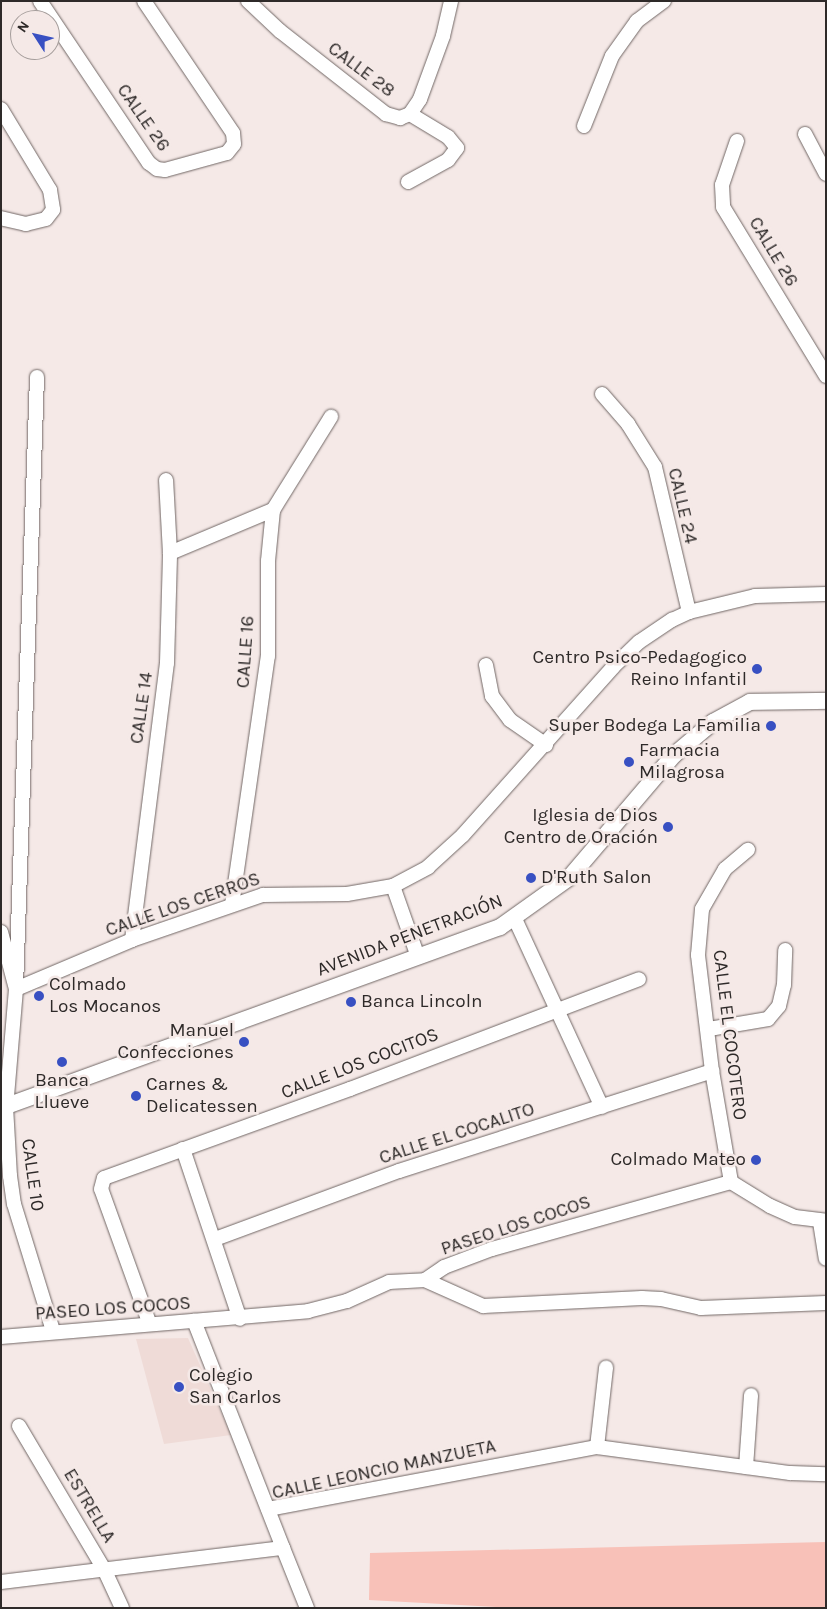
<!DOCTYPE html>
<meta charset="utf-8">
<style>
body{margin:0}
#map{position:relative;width:827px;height:1609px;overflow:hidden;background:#f5e9e7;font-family:Karla,sans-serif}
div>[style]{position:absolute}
.built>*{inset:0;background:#efdbd7}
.green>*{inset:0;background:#f8c1b8}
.roads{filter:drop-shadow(0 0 1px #716765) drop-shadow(0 0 1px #716765)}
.minor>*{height:14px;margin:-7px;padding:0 7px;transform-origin:7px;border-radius:7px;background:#fff}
.tertiary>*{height:16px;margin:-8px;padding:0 8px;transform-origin:8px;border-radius:8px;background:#fff}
.dots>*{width:14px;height:14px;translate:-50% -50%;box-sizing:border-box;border:2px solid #f5e9e7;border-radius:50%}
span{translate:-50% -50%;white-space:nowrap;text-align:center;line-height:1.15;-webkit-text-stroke:5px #f5e9e7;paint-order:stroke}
.street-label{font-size:19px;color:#2e2a29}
.poi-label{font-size:19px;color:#2e2a29}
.right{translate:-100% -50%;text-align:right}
.left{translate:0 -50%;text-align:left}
.frame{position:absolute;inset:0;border:2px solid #2e2a29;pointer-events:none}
.north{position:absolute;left:10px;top:10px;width:50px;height:50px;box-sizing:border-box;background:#f5e9e7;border:1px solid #a59d9b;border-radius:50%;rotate:305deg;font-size:14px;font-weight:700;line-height:20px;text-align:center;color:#2e2a29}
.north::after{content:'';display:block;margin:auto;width:18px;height:22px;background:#3850c2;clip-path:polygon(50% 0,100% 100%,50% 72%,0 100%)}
</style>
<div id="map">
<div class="built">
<i style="clip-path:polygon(188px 1338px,231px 1435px,164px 1444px,136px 1339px)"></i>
</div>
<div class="green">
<i style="clip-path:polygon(826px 1542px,826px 1608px,513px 1608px,369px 1600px,370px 1553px)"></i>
</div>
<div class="roads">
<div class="minor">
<i style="left:40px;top:1px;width:195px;rotate:56.1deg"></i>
<i style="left:149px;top:163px;width:10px;rotate:37deg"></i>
<i style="left:157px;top:169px;width:8px;rotate:7deg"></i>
<i style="left:165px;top:170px;width:64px;rotate:-15.3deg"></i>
<i style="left:227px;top:153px;width:11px;rotate:-52deg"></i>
<i style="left:234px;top:144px;width:11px;rotate:-95deg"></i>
<i style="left:233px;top:133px;width:159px;rotate:-124deg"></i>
<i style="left:248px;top:1px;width:44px;rotate:43.2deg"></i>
<i style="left:280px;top:31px;width:135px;rotate:38.1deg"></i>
<i style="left:386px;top:114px;width:15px;rotate:16deg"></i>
<i style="left:400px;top:118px;width:11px;rotate:-22deg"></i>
<i style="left:410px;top:114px;width:18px;rotate:-56deg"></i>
<i style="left:420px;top:99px;width:67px;rotate:-69.9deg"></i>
<i style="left:443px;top:36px;width:36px;rotate:-77deg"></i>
<i style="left:1px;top:109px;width:95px;rotate:58.8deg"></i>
<i style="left:50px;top:190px;width:20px;rotate:81deg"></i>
<i style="left:53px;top:210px;width:11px;rotate:128deg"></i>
<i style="left:46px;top:219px;width:21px;rotate:166deg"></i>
<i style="left:26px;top:224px;width:26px;rotate:-167deg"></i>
<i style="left:584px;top:126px;width:75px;rotate:-68.2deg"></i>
<i style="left:612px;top:56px;width:43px;rotate:-54.5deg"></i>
<i style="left:637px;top:21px;width:34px;rotate:-37deg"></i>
<i style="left:805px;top:134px;width:45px;rotate:62.3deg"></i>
<i style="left:737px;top:141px;width:46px;rotate:108.8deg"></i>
<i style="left:722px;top:185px;width:22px;rotate:87deg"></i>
<i style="left:723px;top:207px;width:198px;rotate:58.6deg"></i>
<i style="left:408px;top:182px;width:46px;rotate:-28.8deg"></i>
<i style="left:448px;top:160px;width:15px;rotate:-53deg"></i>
<i style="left:457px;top:148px;width:14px;rotate:-129deg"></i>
<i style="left:448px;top:137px;width:44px;rotate:-148.8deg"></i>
<i style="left:37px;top:377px;width:612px;rotate:91.97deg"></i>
<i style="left:16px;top:989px;width:126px;rotate:-22.9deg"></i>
<i style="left:132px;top:940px;width:139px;rotate:-19deg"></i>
<i style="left:263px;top:895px;width:84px;rotate:-0.7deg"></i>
<i style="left:347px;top:894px;width:47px;rotate:-9.9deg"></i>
<i style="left:393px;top:886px;width:40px;rotate:-28deg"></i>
<i style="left:428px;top:867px;width:47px;rotate:-42.4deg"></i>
<i style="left:463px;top:835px;width:225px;rotate:-48.2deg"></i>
<i style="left:613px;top:667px;width:36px;rotate:-44deg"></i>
<i style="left:639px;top:642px;width:40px;rotate:-34deg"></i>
<i style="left:672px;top:620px;width:19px;rotate:-25deg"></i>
<i style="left:689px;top:612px;width:68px;rotate:-13.6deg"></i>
<i style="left:755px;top:596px;width:71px;rotate:-1.6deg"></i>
<i style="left:602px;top:394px;width:40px;rotate:49deg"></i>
<i style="left:628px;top:424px;width:51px;rotate:57.9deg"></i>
<i style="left:655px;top:467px;width:149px;rotate:76.8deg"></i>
<i style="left:170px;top:553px;width:112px;rotate:-22.7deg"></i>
<i style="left:486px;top:665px;width:32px;rotate:79deg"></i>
<i style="left:492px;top:696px;width:30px;rotate:53deg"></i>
<i style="left:510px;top:720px;width:44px;rotate:34.8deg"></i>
<i style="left:393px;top:886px;width:75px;rotate:70.6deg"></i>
<i style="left:232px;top:905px;width:252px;rotate:-81.8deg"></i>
<i style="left:268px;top:656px;width:95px;rotate:-90deg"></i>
<i style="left:268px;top:561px;width:51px;rotate:-84.4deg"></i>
<i style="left:273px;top:510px;width:110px;rotate:-58.1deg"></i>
<i style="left:515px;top:919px;width:207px;rotate:65.2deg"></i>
<i style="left:1px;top:932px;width:59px;rotate:75.3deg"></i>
<i style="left:16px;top:989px;width:118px;rotate:94.8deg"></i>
<i style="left:6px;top:1107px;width:69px;rotate:86.7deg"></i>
<i style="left:10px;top:1176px;width:28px;rotate:82deg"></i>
<i style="left:14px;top:1204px;width:133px;rotate:72.9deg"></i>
<i style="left:132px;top:940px;width:279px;rotate:-82.8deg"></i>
<i style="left:167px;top:663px;width:110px;rotate:-88.4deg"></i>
<i style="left:170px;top:553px;width:73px;rotate:-93.1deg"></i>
<i style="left:709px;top:1029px;width:60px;rotate:-9.6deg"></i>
<i style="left:768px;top:1019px;width:17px;rotate:-50deg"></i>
<i style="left:779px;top:1006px;width:22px;rotate:-77deg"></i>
<i style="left:784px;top:985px;width:35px;rotate:-88deg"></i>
<i style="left:183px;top:1149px;width:179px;rotate:71.5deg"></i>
<i style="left:731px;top:1182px;width:113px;rotate:-99.7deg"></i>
<i style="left:712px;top:1071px;width:117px;rotate:-96.9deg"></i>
<i style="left:698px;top:955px;width:46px;rotate:-85deg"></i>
<i style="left:702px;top:909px;width:46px;rotate:-60.1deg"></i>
<i style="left:725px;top:869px;width:30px;rotate:-40deg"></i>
<i style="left:820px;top:1222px;width:37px;rotate:81deg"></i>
<i style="left:215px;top:1239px;width:196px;rotate:-20.3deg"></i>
<i style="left:399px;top:1171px;width:329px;rotate:-17.7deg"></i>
<i style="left:425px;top:1280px;width:64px;rotate:24.1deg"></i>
<i style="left:483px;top:1306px;width:159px;rotate:-2.9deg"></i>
<i style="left:642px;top:1298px;width:19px;rotate:3deg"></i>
<i style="left:661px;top:1299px;width:41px;rotate:12.7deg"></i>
<i style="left:701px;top:1308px;width:125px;rotate:-2.3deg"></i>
<i style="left:149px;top:1322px;width:141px;rotate:-109.8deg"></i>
<i style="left:101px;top:1189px;width:11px;rotate:-75deg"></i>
<i style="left:104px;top:1178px;width:262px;rotate:-19.9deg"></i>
<i style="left:350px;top:1089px;width:309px;rotate:-20.8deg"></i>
<i style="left:1px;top:1337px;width:308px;rotate:-4.8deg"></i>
<i style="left:308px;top:1311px;width:40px;rotate:-14.4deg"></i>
<i style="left:347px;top:1301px;width:46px;rotate:-24.3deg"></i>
<i style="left:389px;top:1282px;width:36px;rotate:-3deg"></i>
<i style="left:425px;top:1280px;width:23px;rotate:-34deg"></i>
<i style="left:444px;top:1267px;width:51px;rotate:-20.6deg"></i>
<i style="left:492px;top:1249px;width:248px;rotate:-15.7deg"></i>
<i style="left:731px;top:1182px;width:46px;rotate:31.6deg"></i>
<i style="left:770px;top:1206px;width:27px;rotate:24deg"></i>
<i style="left:795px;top:1217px;width:31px;rotate:7deg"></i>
<i style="left:19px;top:1426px;width:166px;rotate:59.3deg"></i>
<i style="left:104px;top:1569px;width:43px;rotate:65.2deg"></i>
<i style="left:597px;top:1447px;width:80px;rotate:-83.5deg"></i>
<i style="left:746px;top:1467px;width:72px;rotate:-86deg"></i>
<i style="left:268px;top:1509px;width:335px;rotate:-10.7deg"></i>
<i style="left:597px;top:1447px;width:195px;rotate:7.7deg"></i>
<i style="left:790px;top:1473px;width:36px;rotate:2deg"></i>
<i style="left:283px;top:1548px;width:65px;rotate:68.2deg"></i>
<i style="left:1px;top:1582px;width:284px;rotate:-6.9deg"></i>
<i style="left:283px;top:1548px;width:244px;rotate:-111.4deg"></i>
</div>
<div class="tertiary">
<i style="left:1px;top:1108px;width:531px;rotate:-19.94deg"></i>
<i style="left:500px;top:927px;width:86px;rotate:-35.5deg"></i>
<i style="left:570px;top:877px;width:160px;rotate:-49.6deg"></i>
<i style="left:674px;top:755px;width:51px;rotate:-40.2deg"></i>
<i style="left:713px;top:722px;width:42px;rotate:-28.4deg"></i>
<i style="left:750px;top:702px;width:76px;rotate:-0.8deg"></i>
</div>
</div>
<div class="dots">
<i style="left:757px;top:669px;background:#3850c2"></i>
<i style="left:771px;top:726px;background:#3850c2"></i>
<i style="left:629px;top:762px;background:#3850c2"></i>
<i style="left:668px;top:827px;background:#3850c2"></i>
<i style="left:531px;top:878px;background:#3850c2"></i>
<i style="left:39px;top:996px;background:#3850c2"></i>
<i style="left:351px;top:1002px;background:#3850c2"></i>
<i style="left:244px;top:1042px;background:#3850c2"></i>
<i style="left:62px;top:1062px;background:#3850c2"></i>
<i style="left:136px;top:1096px;background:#3850c2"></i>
<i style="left:756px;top:1160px;background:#3850c2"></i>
<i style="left:179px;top:1387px;background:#3850c2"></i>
</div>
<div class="street-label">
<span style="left:361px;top:70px;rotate:37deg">CALLE 28</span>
<span style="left:143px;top:118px;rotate:55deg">CALLE 26</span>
<span style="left:773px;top:252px;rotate:59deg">CALLE 26</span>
<span style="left:682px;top:506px;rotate:77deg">CALLE 24</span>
<span style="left:246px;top:652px;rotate:-86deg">CALLE 16</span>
<span style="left:142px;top:708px;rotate:-82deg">CALLE 14</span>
<span style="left:183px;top:905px;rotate:-19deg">CALLE LOS CERROS</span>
<span style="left:410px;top:936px;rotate:-21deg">AVENIDA PENETRACIÓN</span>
<span style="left:729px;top:1035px;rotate:83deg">CALLE EL COCOTERO</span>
<span style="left:360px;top:1064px;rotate:-21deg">CALLE LOS COCITOS</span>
<span style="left:457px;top:1134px;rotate:-18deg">CALLE EL COCALITO</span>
<span style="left:32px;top:1175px;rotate:82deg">CALLE 10</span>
<span style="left:516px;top:1226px;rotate:-18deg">PASEO LOS COCOS</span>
<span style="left:113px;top:1309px;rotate:-4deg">PASEO LOS COCOS</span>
<span style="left:384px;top:1470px;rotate:-12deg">CALLE LEONCIO MANZUETA</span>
<span style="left:89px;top:1506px;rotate:59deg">ESTRELLA</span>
</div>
<div class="poi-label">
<span class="right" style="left:747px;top:669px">Centro Psico-Pedagogico<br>Reino Infantil</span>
<span class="right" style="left:761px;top:726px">Super Bodega La Familia</span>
<span class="left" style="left:639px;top:762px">Farmacia<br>Milagrosa</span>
<span class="right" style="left:658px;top:827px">Iglesia de Dios<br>Centro de Oración</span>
<span class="left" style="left:541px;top:878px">D'Ruth Salon</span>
<span class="left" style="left:49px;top:996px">Colmado<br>Los Mocanos</span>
<span class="left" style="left:361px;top:1002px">Banca Lincoln</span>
<span class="right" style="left:234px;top:1042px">Manuel<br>Confecciones</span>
<span style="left:62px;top:1092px">Banca<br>Llueve</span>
<span class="left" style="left:146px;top:1096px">Carnes &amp;<br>Delicatessen</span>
<span class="right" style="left:746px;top:1160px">Colmado Mateo</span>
<span class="left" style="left:189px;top:1387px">Colegio<br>San Carlos</span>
</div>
<div class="frame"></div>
<div class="north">N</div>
</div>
